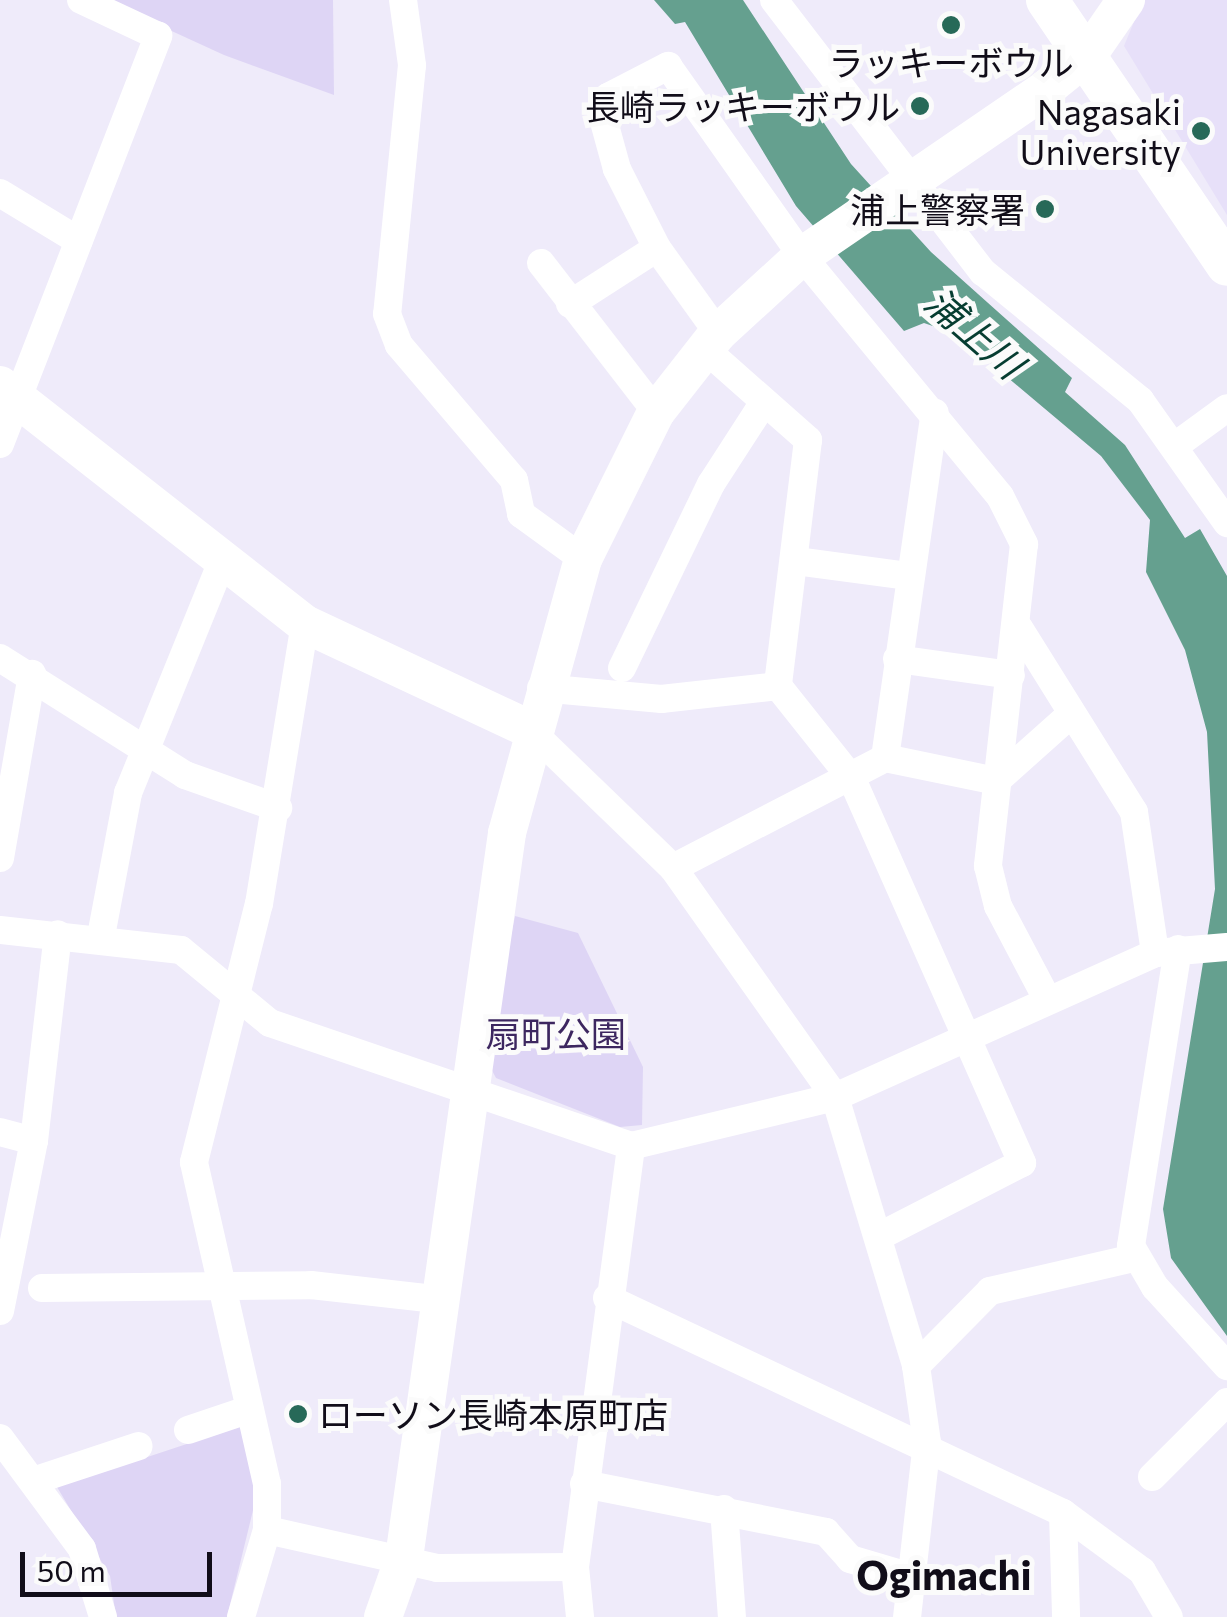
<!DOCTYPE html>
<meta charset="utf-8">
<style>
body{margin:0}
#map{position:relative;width:1227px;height:1617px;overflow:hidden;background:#efebfa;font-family:Commissioner,"Noto Sans JP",sans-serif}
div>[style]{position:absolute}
.built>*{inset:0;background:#e7e0f9}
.green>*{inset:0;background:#ded5f5}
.water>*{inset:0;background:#65a08f}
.street>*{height:28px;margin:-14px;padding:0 14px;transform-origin:14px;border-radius:14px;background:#fff}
.secondary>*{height:38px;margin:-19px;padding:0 19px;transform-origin:19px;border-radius:19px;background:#fff}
.primary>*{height:42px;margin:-21px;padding:0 21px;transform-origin:21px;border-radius:21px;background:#fff}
.dots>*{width:28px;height:28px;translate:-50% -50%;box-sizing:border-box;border:5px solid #fbfbfb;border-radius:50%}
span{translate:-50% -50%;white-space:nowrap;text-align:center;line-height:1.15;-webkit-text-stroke:10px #fbfbfb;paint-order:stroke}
.poi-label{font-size:35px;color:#110d19}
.right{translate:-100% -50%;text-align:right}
.left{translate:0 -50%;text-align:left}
.park-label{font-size:35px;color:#3d2760}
.water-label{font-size:38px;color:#063d31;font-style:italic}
.quarter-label{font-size:40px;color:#110d19;font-weight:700}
.scale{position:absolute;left:20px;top:1552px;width:192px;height:45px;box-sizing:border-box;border:5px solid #110d19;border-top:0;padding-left:12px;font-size:30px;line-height:35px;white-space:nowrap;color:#110d19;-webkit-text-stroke:8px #fbfbfb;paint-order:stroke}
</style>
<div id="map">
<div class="built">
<i style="clip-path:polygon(1143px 0,1227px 0,1227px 215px,1124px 46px)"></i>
</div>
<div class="green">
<i style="clip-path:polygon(104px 0,333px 0,334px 95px,224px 55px)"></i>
<i style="clip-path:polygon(515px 916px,578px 933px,643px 1067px,642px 1125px,620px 1127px,496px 1078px,486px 1059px)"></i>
<i style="clip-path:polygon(241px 1426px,257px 1494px,227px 1617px,116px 1617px,110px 1576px,57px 1487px)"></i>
</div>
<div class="water">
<i style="clip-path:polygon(654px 0,743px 0,851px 164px,931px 252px,1072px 378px,1065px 392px,1125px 445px,1185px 538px,1200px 529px,1227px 576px,1227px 1336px,1171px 1258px,1163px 1209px,1215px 889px,1207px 732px,1185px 650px,1146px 572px,1150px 520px,1101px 456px,956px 334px,924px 323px,904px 331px,796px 206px,685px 22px,675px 24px)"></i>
</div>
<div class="street">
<i style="left:403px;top:0;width:66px;rotate:82.1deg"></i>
<i style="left:412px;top:65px;width:250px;rotate:95.7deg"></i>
<i style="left:387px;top:314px;width:33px;rotate:69deg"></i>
<i style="left:399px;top:345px;width:177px;rotate:49.6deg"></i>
<i style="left:514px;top:480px;width:35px;rotate:78deg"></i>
<i style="left:521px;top:514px;width:77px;rotate:36deg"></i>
<i style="left:774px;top:0;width:343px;rotate:52.5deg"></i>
<i style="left:983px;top:272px;width:203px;rotate:39.2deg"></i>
<i style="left:1140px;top:400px;width:151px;rotate:54.7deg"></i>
<i style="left:0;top:193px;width:92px;rotate:31.3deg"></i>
<i style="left:541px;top:263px;width:188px;rotate:52.3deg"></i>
<i style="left:570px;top:304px;width:103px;rotate:-32.8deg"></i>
<i style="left:718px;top:333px;width:105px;rotate:-125.7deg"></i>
<i style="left:657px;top:248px;width:89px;rotate:-116.9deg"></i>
<i style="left:617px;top:169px;width:60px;rotate:-105.4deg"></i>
<i style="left:601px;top:111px;width:16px;rotate:-63deg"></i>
<i style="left:608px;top:97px;width:68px;rotate:-27.3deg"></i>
<i style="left:668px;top:66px;width:232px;rotate:54.8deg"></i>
<i style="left:802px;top:256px;width:311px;rotate:50.5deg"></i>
<i style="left:1000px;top:496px;width:54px;rotate:63.4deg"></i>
<i style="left:1024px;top:544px;width:324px;rotate:96.4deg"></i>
<i style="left:988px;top:866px;width:41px;rotate:76deg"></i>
<i style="left:998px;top:906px;width:107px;rotate:62.2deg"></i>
<i style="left:704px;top:348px;width:139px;rotate:41.5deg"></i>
<i style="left:808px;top:440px;width:248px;rotate:97deg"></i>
<i style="left:778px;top:686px;width:119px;rotate:51.5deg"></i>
<i style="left:852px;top:779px;width:420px;rotate:66.1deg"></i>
<i style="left:1022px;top:1163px;width:162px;rotate:152.8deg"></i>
<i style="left:1179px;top:443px;width:59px;rotate:-36.1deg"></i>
<i style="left:0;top:444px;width:438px;rotate:-68.8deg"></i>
<i style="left:158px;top:36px;width:85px;rotate:-154.9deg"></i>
<i style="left:796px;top:561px;width:114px;rotate:7.6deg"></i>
<i style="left:1019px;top:628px;width:217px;rotate:58deg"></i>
<i style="left:1134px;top:812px;width:143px;rotate:81.5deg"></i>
<i style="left:0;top:658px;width:219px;rotate:32.3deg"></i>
<i style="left:185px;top:775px;width:99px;rotate:19.5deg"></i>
<i style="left:897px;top:659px;width:115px;rotate:8deg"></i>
<i style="left:622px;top:668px;width:204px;rotate:-64.2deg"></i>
<i style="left:711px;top:484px;width:98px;rotate:-57.1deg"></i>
<i style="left:541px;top:688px;width:121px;rotate:5.2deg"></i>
<i style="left:661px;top:699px;width:118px;rotate:-6.3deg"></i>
<i style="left:529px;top:729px;width:200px;rotate:44deg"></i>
<i style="left:673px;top:868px;width:281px;rotate:54.7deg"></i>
<i style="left:835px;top:1097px;width:281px;rotate:73.2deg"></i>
<i style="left:916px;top:1366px;width:77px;rotate:81.8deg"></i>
<i style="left:927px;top:1442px;width:176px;rotate:96.5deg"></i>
<i style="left:885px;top:758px;width:349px;rotate:-81.8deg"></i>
<i style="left:996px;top:781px;width:99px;rotate:-41.7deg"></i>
<i style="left:0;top:858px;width:187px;rotate:-80.1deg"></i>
<i style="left:673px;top:868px;width:239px;rotate:-27.4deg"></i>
<i style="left:885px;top:758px;width:113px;rotate:11.7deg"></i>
<i style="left:0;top:930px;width:182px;rotate:6.3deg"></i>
<i style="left:181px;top:950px;width:115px;rotate:39.4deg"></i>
<i style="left:270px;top:1023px;width:381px;rotate:18.8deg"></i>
<i style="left:631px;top:1146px;width:210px;rotate:-13.5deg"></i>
<i style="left:835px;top:1097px;width:351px;rotate:-24.2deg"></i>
<i style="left:1155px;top:953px;width:72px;rotate:-4.8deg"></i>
<i style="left:101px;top:936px;width:146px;rotate:-79.3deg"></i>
<i style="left:128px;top:793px;width:249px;rotate:-67.9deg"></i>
<i style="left:1178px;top:949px;width:301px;rotate:99deg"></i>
<i style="left:1131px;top:1246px;width:48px;rotate:59.7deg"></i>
<i style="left:1155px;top:1287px;width:107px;rotate:47.7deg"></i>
<i style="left:0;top:1132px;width:35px;rotate:15deg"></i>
<i style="left:42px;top:1288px;width:269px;rotate:-0.6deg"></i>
<i style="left:311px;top:1285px;width:126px;rotate:6.4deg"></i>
<i style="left:607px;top:1298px;width:504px;rotate:25.24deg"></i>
<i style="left:1063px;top:1513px;width:98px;rotate:36.3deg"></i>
<i style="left:1142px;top:1571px;width:53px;rotate:59.6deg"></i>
<i style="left:0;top:1311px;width:173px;rotate:-78.7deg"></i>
<i style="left:34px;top:1141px;width:208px;rotate:-83.4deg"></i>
<i style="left:916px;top:1366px;width:105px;rotate:-45.4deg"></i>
<i style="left:990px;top:1291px;width:148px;rotate:-12.9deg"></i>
<i style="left:188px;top:1430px;width:65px;rotate:-18.7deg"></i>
<i style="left:0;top:1438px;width:138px;rotate:53.5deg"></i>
<i style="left:82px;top:1549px;width:71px;rotate:72.8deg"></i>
<i style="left:1152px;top:1477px;width:106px;rotate:-45deg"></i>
<i style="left:36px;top:1480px;width:108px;rotate:-18.3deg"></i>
<i style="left:584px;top:1484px;width:247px;rotate:11.2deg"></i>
<i style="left:826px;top:1532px;width:36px;rotate:48deg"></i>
<i style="left:850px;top:1559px;width:60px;rotate:16.3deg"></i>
<i style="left:724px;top:1509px;width:108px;rotate:85.8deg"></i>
<i style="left:1063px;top:1513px;width:104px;rotate:88.3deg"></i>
<i style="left:267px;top:1530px;width:174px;rotate:12.6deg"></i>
<i style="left:437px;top:1568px;width:138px;rotate:-0.4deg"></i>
<i style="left:241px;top:1617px;width:91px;rotate:-73.4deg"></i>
<i style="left:267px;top:1530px;width:46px;rotate:-90deg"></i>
<i style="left:267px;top:1484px;width:330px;rotate:-102.8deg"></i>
<i style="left:194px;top:1162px;width:266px;rotate:-75.9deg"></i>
<i style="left:259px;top:904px;width:284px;rotate:-80.7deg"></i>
<i style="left:580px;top:1617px;width:50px;rotate:-95.7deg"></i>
<i style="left:575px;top:1567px;width:425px;rotate:-82.4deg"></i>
</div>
<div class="secondary">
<i style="left:0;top:385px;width:387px;rotate:38.1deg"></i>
<i style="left:305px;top:624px;width:247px;rotate:25.1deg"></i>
<i style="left:383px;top:1617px;width:63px;rotate:-70.4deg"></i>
<i style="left:404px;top:1558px;width:732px;rotate:-81.91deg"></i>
<i style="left:507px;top:833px;width:284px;rotate:-74.5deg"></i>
<i style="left:583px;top:559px;width:164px;rotate:-63.6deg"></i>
<i style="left:656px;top:412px;width:100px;rotate:-51.9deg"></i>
<i style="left:718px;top:333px;width:114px;rotate:-42.5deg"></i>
<i style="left:802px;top:256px;width:297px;rotate:-34.4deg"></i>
<i style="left:1047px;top:88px;width:53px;rotate:-38.8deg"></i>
<i style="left:1088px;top:55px;width:67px;rotate:-55.4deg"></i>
</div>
<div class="primary">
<i style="left:1047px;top:0;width:320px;rotate:55.8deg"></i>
</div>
<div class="dots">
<i style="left:951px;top:25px;background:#276958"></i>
<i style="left:920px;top:106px;background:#276958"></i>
<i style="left:1201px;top:131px;background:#276958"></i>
<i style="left:1045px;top:209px;background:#276958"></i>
<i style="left:298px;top:1414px;background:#276958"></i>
</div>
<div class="poi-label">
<span style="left:951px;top:62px">ラッキーボウル</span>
<span class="right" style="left:900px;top:106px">長崎ラッキーボウル</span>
<span class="right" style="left:1181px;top:131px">Nagasaki<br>University</span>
<span class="right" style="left:1025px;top:209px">浦上警察署</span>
<span class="left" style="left:318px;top:1414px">ローソン長崎本原町店</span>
</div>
<div class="park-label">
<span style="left:556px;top:1033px">扇町公園</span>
</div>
<div class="water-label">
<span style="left:975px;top:332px;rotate:41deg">浦上川</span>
</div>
<div class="quarter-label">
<span style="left:944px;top:1574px">Ogimachi</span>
</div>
<div class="scale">50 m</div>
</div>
